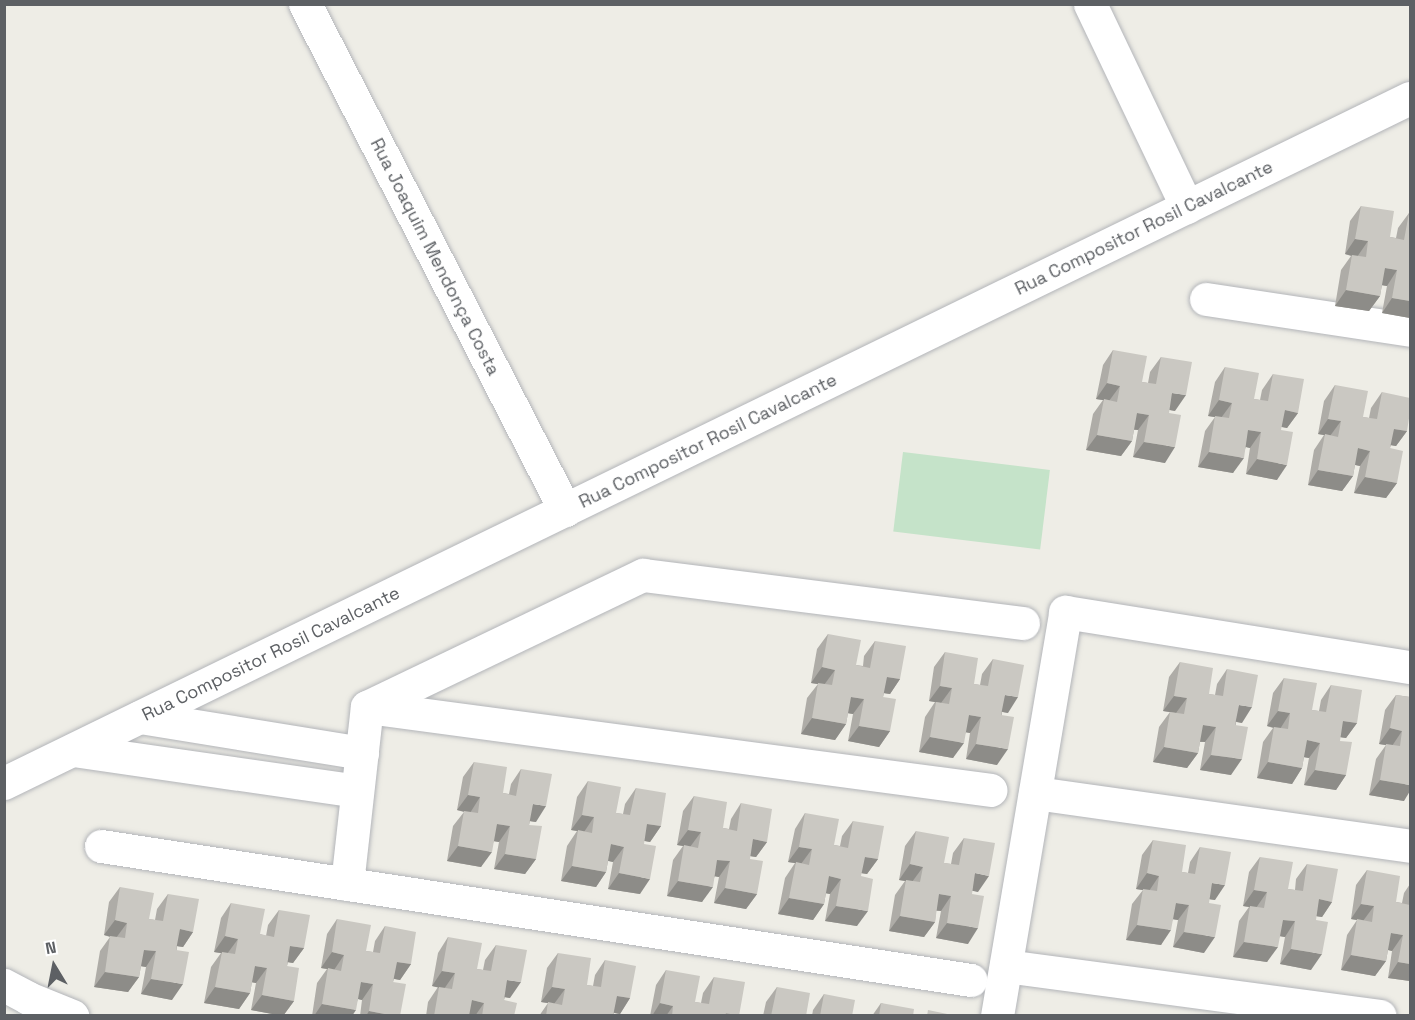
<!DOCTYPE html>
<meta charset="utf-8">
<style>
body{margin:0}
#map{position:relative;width:1415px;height:1020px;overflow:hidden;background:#eeede6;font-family:"Space Grotesk",sans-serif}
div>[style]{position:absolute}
.green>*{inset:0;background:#c5e3c9;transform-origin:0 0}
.roads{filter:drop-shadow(0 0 2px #b3b5b9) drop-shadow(0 0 2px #b3b5b9)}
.minor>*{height:33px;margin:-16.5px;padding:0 16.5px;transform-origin:16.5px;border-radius:16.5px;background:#fff}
.wall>*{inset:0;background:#aeaca7}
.shaded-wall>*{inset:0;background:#8d8c88}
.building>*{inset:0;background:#cac8c2}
span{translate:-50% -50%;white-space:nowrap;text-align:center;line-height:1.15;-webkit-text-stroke:6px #fff;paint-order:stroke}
.street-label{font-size:18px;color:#5d6064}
.frame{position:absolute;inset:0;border:6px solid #5d6064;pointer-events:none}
.north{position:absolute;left:24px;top:936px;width:60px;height:60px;-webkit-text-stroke:4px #fff;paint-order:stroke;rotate:350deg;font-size:16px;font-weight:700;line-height:24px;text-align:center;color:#5d6064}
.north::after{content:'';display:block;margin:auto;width:21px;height:27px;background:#5d6064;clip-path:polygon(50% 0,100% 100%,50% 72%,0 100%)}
</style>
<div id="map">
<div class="green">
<i style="left:903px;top:452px;width:148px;height:80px;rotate:7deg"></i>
</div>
<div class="roads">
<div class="minor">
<i style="left:305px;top:4px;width:569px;rotate:62.8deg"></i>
<i style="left:1090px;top:4px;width:225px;rotate:64.5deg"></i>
<i style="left:1206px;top:299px;width:206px;rotate:8.6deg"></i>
<i style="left:367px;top:707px;width:629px;rotate:7.58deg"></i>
<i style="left:140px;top:717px;width:225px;rotate:9.2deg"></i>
<i style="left:73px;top:750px;width:287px;rotate:8.2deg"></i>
<i style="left:4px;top:783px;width:1564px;rotate:-25.98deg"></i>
<i style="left:1035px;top:793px;width:379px;rotate:8deg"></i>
<i style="left:101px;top:846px;width:880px;rotate:8.76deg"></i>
<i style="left:347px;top:884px;width:178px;rotate:-83.6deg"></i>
<i style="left:367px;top:707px;width:306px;rotate:-25.6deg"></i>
<i style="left:643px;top:575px;width:383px;rotate:7.2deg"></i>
<i style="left:1006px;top:966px;width:377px;rotate:7.6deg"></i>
<i style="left:4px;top:985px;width:27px;rotate:28deg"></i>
<i style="left:28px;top:998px;width:48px;rotate:22.2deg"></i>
<i style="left:997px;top:1016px;width:410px;rotate:-80.4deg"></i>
<i style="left:1065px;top:612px;width:349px;rotate:9.1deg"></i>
</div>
</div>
<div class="wall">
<i style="clip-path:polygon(1361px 206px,1390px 237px,1396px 238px,1398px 228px,1409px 213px,1410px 213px,1410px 318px,1382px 313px,1387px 286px,1382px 285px,1380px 296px,1369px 311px,1335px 306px,1341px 270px,1351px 256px,1345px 254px,1350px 221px)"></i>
<i style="clip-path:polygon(1113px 350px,1142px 382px,1148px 383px,1150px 372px,1161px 357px,1175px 411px,1169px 410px,1165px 463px,1133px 457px,1138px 430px,1134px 430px,1132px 441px,1121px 456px,1086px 450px,1093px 414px,1103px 400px,1096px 399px,1103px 365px)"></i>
<i style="clip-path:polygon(1225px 367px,1254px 399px,1260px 400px,1262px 390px,1273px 374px,1298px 413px,1287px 428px,1281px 427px,1277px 480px,1246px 474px,1250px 448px,1246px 447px,1233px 473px,1198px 467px,1205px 431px,1215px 417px,1208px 416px,1215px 382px)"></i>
<i style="clip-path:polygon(1335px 385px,1363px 417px,1369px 418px,1371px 408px,1382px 392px,1407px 431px,1396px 446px,1391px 445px,1390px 448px,1397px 483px,1386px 498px,1354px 493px,1360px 466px,1355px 465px,1353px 476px,1342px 491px,1308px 485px,1314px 450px,1324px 435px,1318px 434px,1324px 401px)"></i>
<i style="clip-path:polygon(828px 634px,856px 665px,863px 666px,864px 656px,875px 641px,900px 679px,890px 694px,884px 693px,883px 697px,890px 731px,879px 747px,848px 741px,853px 714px,848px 713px,846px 724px,835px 740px,801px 734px,807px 698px,818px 684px,811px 683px,817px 649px)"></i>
<i style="clip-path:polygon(945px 652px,974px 684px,980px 685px,982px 674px,993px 659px,1008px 713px,1002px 712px,997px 765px,966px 759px,970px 733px,966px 732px,953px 758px,919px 752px,925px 717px,935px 702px,929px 701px,934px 667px)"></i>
<i style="clip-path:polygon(1180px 662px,1209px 694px,1215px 695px,1217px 684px,1227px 669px,1242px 723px,1236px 722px,1231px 775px,1200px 770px,1205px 742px,1200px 742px,1198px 753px,1187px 768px,1153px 762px,1159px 727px,1170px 712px,1163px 711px,1169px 677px)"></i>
<i style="clip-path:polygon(1284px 678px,1312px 710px,1319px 711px,1321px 700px,1331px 685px,1357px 723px,1346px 738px,1340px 737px,1340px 741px,1346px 775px,1336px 790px,1304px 785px,1309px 758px,1304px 757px,1302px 768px,1292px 784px,1257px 778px,1263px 742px,1273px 728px,1267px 726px,1273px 693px)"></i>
<i style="clip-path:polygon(1396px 695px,1410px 697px,1404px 801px,1369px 795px,1376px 759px,1386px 745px,1379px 744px,1385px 710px)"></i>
<i style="clip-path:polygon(474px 762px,503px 793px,509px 794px,511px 784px,521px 769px,536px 822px,530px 821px,529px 825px,536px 859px,525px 874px,494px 869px,499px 842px,494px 841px,481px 867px,447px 861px,453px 826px,464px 812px,457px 810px,463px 777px)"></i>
<i style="clip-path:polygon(588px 781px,616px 813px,623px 814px,625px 804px,636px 788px,661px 826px,650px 842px,644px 841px,640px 894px,608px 889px,613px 862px,608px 861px,606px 872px,596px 887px,561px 881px,567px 846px,577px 831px,571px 830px,577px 797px)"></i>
<i style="clip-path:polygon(694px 796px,723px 828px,729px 829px,731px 819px,741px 803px,767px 842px,756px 857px,750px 856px,750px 859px,757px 894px,746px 909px,714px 903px,719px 877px,715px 876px,702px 902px,667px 896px,673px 860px,683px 846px,677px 845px,683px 811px)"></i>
<i style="clip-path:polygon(805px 813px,834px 845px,840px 846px,842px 836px,853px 821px,878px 859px,867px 874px,861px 873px,857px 926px,825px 921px,830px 894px,826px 893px,824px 904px,813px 920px,778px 914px,785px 878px,795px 863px,788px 862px,795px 829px)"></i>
<i style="clip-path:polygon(916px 831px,944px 863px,951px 864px,953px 853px,964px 838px,978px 892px,972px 890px,968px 944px,936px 938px,941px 911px,936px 911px,935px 922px,924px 937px,889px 931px,895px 895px,905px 881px,899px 880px,905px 846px)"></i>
<i style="clip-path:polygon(1153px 840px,1182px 872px,1188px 873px,1190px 862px,1200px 847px,1215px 900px,1209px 899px,1204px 953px,1173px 947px,1178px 920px,1173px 919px,1161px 945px,1126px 940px,1132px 904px,1143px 890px,1136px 889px,1142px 855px)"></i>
<i style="clip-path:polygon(1260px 857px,1288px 889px,1295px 890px,1296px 879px,1307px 864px,1332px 902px,1322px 917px,1316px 916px,1311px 970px,1280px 964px,1285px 937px,1280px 936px,1267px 962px,1233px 957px,1239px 921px,1249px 907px,1243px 906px,1249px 872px)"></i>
<i style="clip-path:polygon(1367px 870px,1396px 902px,1402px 903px,1404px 893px,1410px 884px,1410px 981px,1388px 978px,1392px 951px,1388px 950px,1386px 961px,1375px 976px,1341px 970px,1347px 935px,1357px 920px,1351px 919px,1356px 885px)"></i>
<i style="clip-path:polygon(120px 887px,149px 919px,155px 920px,157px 909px,168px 894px,193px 932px,183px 947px,177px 946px,172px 1000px,141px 994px,146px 967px,141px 966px,139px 977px,128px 992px,94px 987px,100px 951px,110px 937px,104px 935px,109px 902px)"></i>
<i style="clip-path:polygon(231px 903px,260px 934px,266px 936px,268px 925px,279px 910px,304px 948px,293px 963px,288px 962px,287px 966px,294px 1001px,283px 1016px,251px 1010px,256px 983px,252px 982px,250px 993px,239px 1009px,204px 1003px,211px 967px,221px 953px,214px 952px,221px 918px)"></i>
<i style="clip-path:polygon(337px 919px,366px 951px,373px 952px,375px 941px,385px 926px,411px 964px,400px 980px,394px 979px,393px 982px,400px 1016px,360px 1016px,362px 1000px,358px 999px,352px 1016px,312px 1016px,317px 983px,327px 969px,321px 968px,327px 934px)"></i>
<i style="clip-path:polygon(448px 937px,477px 969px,483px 970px,485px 960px,496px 945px,510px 998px,505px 997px,504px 1000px,514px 1016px,426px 1016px,428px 1002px,438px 987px,432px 986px,438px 953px)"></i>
<i style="clip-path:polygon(558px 953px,587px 985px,593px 986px,595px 975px,605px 960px,630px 998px,620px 1014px,614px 1013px,613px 1016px,539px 1016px,548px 1003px,541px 1002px,547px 968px)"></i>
<i style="clip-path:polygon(666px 970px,695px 1002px,701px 1003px,703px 993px,714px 977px,739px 1016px,650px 1016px,656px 985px)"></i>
<i style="clip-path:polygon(777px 987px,806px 1016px,763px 1016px,766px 1002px)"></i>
<i style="clip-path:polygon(824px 994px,852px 1016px,812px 1016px,813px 1010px)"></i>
<i style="clip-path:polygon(881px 1003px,913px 1016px,872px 1016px)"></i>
</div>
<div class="shaded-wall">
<i style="clip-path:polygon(1355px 239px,1368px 241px,1357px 257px,1345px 254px)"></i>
<i style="clip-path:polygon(1385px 268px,1397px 270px,1387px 286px,1374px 284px)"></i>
<i style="clip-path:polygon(1346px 290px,1380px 296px,1369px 311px,1335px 306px)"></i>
<i style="clip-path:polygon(1392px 298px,1410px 301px,1410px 318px,1382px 313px)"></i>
<i style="clip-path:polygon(1107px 383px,1120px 386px,1109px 401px,1096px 399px)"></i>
<i style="clip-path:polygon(1172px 393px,1186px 395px,1175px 411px,1161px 408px)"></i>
<i style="clip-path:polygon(1219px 400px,1232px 403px,1221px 418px,1208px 416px)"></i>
<i style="clip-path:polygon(1285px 410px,1298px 413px,1287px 428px,1274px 425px)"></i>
<i style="clip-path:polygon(1137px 413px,1149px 415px,1138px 430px,1126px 428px)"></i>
<i style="clip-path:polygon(1328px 419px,1341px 421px,1330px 436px,1318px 434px)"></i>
<i style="clip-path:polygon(1394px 429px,1407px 431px,1396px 446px,1383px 444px)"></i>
<i style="clip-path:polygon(1248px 430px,1261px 432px,1250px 448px,1238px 445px)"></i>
<i style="clip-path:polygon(1097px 435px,1132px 441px,1121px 456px,1086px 450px)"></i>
<i style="clip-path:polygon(1144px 442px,1175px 447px,1165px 463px,1133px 457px)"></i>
<i style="clip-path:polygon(1358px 448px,1370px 451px,1360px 466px,1347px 463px)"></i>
<i style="clip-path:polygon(1209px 452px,1244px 458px,1233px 473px,1198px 467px)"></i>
<i style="clip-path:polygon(1257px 459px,1287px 465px,1277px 480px,1246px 474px)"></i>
<i style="clip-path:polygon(1318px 470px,1353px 476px,1342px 491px,1308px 485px)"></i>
<i style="clip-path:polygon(1365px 477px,1397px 483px,1386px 498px,1354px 493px)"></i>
<i style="clip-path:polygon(822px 667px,835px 670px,824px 685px,811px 683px)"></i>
<i style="clip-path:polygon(887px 677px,900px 679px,890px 694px,876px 692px)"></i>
<i style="clip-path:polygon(940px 686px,952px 688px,941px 703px,929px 701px)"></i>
<i style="clip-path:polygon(1005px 695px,1018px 697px,1008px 713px,994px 710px)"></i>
<i style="clip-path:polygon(1174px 696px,1187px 698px,1176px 713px,1163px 711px)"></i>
<i style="clip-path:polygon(851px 697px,864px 699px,853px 714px,840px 712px)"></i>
<i style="clip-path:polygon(1239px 705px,1252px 707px,1242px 723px,1229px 720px)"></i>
<i style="clip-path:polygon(1278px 711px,1290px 713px,1280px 729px,1267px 726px)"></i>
<i style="clip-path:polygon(969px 715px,981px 717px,970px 733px,958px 731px)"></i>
<i style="clip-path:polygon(812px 718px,846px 724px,835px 740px,801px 734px)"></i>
<i style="clip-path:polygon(1343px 721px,1357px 723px,1346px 738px,1332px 736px)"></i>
<i style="clip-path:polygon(1203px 725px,1216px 727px,1205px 742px,1192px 741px)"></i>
<i style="clip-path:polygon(859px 726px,890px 731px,879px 747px,848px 741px)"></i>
<i style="clip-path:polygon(1390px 728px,1402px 731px,1392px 746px,1379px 744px)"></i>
<i style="clip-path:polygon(930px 737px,964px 743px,953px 758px,919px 752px)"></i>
<i style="clip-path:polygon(1307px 740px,1320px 743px,1309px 758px,1297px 756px)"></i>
<i style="clip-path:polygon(976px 744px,1008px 749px,997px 765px,966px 759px)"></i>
<i style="clip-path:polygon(1164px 747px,1198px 753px,1187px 768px,1153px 762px)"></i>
<i style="clip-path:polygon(1211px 755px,1242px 759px,1231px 775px,1200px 770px)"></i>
<i style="clip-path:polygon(1268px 762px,1302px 768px,1292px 784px,1257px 778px)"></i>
<i style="clip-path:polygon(1315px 770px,1346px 775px,1336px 790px,1304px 785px)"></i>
<i style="clip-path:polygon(1380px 780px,1410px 785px,1410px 791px,1404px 801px,1369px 795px)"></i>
<i style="clip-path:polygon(468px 795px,480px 797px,470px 813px,457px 810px)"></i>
<i style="clip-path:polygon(533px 804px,546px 806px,536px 822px,522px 820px)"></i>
<i style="clip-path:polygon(582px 815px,594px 817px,584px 832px,571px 830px)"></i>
<i style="clip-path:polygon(497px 824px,510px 826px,499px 842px,486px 840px)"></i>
<i style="clip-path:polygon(647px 824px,661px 826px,650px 842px,636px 839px)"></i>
<i style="clip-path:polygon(688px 830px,701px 832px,690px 847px,677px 845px)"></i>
<i style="clip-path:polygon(753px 839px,767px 842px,756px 857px,743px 855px)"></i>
<i style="clip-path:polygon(611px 844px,624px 847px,613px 862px,601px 859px)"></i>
<i style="clip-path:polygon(458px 846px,492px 852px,481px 867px,447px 861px)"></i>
<i style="clip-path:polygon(799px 847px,812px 849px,801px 864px,788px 862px)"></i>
<i style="clip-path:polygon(505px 854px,536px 859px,525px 874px,494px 869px)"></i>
<i style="clip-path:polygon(865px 857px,878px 859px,867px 874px,854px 872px)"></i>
<i style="clip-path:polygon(717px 860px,730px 861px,719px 877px,706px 875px)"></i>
<i style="clip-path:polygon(910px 864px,923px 867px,912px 882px,899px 880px)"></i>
<i style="clip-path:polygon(572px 866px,606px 872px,596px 887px,561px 881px)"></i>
<i style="clip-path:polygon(619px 873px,650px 879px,640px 894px,608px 889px)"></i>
<i style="clip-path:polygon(975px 873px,989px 876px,978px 892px,964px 889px)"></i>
<i style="clip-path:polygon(1147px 873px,1159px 876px,1149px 891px,1136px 889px)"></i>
<i style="clip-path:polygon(829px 876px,841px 879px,830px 894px,818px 892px)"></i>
<i style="clip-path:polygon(678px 881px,713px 887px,702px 902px,667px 896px)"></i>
<i style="clip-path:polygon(1212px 883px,1225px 885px,1215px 900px,1201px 898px)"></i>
<i style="clip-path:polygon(725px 888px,757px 894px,746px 909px,714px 903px)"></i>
<i style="clip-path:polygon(1254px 890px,1267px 892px,1256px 908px,1243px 906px)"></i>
<i style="clip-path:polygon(939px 894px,951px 896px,941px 911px,928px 909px)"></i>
<i style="clip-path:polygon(789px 898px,824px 904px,813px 920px,778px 914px)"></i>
<i style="clip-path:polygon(1319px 899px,1332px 902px,1322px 917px,1308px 915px)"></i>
<i style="clip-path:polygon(1176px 903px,1189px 905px,1178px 920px,1165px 918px)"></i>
<i style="clip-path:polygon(1361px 904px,1374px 906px,1363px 921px,1351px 919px)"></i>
<i style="clip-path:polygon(836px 906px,868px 911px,857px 926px,825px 921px)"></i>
<i style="clip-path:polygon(900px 916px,935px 922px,924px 937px,889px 931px)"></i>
<i style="clip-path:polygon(115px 920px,127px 923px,116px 938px,104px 935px)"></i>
<i style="clip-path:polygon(1283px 920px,1295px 921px,1285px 937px,1272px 935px)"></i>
<i style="clip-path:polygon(947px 923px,978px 928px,968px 944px,936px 938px)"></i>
<i style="clip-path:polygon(1137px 925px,1171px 930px,1161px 945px,1126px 940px)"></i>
<i style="clip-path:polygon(180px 929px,193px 932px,183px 947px,169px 945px)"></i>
<i style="clip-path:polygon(1184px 932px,1215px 937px,1204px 953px,1173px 947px)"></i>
<i style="clip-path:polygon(1391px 933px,1403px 935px,1392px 951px,1380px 948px)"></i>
<i style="clip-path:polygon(225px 936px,238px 939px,227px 954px,214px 952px)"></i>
<i style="clip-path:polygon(1244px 942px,1278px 947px,1267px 962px,1233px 957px)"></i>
<i style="clip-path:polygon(290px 946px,304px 948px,293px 963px,280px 961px)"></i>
<i style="clip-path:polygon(1291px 949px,1322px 954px,1311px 970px,1280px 964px)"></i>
<i style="clip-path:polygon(144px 950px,156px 951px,146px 967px,133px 965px)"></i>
<i style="clip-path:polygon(332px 952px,344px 955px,334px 970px,321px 968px)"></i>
<i style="clip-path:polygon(1351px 955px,1386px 961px,1375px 976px,1341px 970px)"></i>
<i style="clip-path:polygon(397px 962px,411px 964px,400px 980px,386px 977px)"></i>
<i style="clip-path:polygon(1398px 962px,1410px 964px,1410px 981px,1388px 978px)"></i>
<i style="clip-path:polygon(255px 966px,267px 968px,256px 983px,244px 981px)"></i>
<i style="clip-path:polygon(442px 971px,455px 973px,444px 989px,432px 986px)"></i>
<i style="clip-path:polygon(105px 972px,139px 977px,128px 992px,94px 987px)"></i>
<i style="clip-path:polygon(151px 979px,183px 984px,172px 1000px,141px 994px)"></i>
<i style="clip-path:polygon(507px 980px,521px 982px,510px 998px,497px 996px)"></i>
<i style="clip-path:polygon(361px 982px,373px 984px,362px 1000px,350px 997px)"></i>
<i style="clip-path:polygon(215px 987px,250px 993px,239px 1009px,204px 1003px)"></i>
<i style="clip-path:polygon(552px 987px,565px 989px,554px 1004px,541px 1002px)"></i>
<i style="clip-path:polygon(262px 995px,294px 1001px,283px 1016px,251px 1010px)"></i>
<i style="clip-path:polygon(617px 996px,630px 998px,620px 1014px,606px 1011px)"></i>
<i style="clip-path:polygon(472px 1000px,484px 1003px,475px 1016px,461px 1016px)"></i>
<i style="clip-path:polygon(660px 1003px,673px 1006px,666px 1016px,652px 1016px)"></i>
<i style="clip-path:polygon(322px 1004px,356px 1010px,352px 1016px,314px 1016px)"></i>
<i style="clip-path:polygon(369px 1011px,395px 1016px,366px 1016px)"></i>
</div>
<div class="building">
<i style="clip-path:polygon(1361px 206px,1394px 211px,1390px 237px,1404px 240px,1409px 213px,1410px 213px,1410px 301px,1392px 298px,1397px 270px,1385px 268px,1380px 296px,1346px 290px,1352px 255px,1366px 257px,1368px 241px,1355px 239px)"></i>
<i style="clip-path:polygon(1113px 350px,1147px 356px,1142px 382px,1156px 384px,1161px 357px,1192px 362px,1186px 395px,1172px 393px,1169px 413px,1181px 415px,1175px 447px,1144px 442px,1149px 415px,1137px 413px,1132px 441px,1097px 435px,1104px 399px,1117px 402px,1120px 386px,1107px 383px)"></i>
<i style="clip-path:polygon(1225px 367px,1259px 373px,1254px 399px,1268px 401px,1273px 374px,1304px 379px,1298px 413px,1285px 410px,1281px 430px,1293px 432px,1287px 465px,1257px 459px,1261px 432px,1248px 430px,1244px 458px,1209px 452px,1215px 416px,1229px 418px,1232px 403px,1219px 400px)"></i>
<i style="clip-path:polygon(1335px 385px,1368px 391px,1363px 417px,1377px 419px,1382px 392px,1410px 398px,1410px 412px,1407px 431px,1394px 429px,1390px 448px,1403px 451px,1397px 483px,1365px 477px,1370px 451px,1358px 448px,1353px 476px,1318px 470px,1325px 434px,1338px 437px,1341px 421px,1328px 419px)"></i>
<i style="clip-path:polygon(828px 634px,861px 640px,856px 665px,870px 668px,875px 641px,906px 646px,900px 679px,887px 677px,883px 697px,896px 699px,890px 731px,859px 726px,864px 699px,851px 697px,846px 724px,812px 718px,818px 683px,832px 685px,835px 670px,822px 667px)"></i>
<i style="clip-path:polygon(945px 652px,978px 658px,974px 684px,988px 686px,993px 659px,1024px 665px,1018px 697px,1005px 695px,1001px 715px,1014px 717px,1008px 749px,976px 744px,981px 717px,969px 715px,964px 743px,930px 737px,936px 702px,949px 704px,952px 688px,940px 686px)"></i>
<i style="clip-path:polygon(1180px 662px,1213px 668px,1209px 694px,1223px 696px,1227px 669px,1258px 675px,1252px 707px,1239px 705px,1235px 725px,1248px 727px,1242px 759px,1211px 755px,1216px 727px,1203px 725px,1198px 753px,1164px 747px,1170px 712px,1184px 714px,1187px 698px,1174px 696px)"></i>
<i style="clip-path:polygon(1284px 678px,1317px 683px,1312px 710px,1326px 712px,1331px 685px,1362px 690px,1357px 723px,1343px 721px,1340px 741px,1352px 742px,1346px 775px,1315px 770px,1320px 743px,1307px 740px,1302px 768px,1268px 762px,1274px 727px,1288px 729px,1290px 713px,1278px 711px)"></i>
<i style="clip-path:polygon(1396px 695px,1410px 697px,1410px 785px,1380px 780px,1386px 744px,1400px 746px,1402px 731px,1390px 728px)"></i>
<i style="clip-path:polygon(474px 762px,507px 767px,503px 793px,516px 796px,521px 769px,552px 774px,546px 806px,533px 804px,529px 825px,542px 826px,536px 859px,505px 854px,510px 826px,497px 824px,492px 852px,458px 846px,464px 811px,478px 813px,480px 797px,468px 795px)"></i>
<i style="clip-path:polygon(588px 781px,621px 787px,616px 813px,630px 815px,636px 788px,666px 793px,661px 826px,647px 824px,644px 844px,656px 846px,650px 879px,619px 873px,624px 847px,611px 844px,606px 872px,572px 866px,578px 830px,592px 833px,594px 817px,582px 815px)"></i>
<i style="clip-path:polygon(694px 796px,727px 802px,723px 828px,737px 831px,741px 803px,772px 809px,767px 842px,753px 839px,750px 859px,763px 861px,757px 894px,725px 888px,730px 861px,717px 860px,713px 887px,678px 881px,684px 845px,698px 848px,701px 832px,688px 830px)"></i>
<i style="clip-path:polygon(805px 813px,839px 819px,834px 845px,848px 848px,853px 821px,884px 826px,878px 859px,865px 857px,861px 876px,873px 879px,868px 911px,836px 906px,841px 879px,829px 876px,824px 904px,789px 898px,796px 862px,809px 865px,812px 849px,799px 847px)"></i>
<i style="clip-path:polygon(916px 831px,949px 837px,944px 863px,959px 865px,964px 838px,995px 843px,989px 876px,975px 873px,972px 894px,984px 896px,978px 928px,947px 923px,951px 896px,939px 894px,935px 922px,900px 916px,906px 880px,920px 882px,923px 867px,910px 864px)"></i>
<i style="clip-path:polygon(1153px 840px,1186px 845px,1182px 872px,1195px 874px,1200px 847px,1231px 852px,1225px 885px,1212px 883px,1209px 903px,1221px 905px,1215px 937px,1184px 932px,1189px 905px,1176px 903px,1171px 930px,1137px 925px,1143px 889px,1157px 891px,1159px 876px,1147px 873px)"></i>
<i style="clip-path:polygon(1260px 857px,1293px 862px,1288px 889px,1303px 891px,1307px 864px,1338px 869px,1332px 902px,1319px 899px,1316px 920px,1328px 922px,1322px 954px,1291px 949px,1295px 921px,1283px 920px,1278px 947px,1244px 942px,1250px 906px,1264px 908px,1267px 892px,1254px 890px)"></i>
<i style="clip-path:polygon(1367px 870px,1400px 876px,1396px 902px,1410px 905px,1410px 902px,1410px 964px,1398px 962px,1403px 935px,1391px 933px,1386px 961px,1351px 955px,1357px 919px,1372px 922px,1374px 906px,1361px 904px)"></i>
<i style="clip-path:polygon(120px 887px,154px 893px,149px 919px,163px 921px,168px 894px,199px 899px,193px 932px,180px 929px,176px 950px,189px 952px,183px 984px,151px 979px,156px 951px,144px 950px,139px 977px,105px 972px,110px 936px,125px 938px,127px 923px,115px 920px)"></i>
<i style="clip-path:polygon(231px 903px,265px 909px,260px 934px,274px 937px,279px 910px,310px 915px,304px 948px,290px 946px,287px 966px,299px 968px,294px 1001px,262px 995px,267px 968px,255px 966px,250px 993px,215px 987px,222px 952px,235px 954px,238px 939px,225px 936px)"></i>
<i style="clip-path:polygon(337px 919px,371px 925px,366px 951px,380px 953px,385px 926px,416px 932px,411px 964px,397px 962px,393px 982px,406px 984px,400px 1016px,395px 1016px,369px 1011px,373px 984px,361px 982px,356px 1010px,322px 1004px,328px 968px,341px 971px,344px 955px,332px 952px)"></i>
<i style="clip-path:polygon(448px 937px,482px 943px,477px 969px,491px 971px,496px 945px,527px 950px,521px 982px,507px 980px,504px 1000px,517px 1003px,514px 1016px,482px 1016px,484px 1003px,472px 1000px,469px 1016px,434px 1016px,439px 987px,452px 989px,455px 973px,442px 971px)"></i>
<i style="clip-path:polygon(558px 953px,591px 958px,587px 985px,601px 987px,605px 960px,636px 966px,630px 998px,617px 996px,613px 1016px,546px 1016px,548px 1002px,562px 1005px,565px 989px,552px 987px)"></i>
<i style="clip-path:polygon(666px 970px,700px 976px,695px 1002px,709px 1004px,714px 977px,745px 982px,739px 1016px,726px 1013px,725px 1016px,672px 1016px,673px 1006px,660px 1003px)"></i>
<i style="clip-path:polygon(777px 987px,810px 993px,806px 1016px,771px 1016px)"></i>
<i style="clip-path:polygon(824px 994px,855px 1000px,852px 1016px,820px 1016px)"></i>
<i style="clip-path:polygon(881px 1003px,914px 1009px,913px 1016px,879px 1016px)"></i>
<i style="clip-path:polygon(928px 1010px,957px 1016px,927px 1016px)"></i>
</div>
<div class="street-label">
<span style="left:1144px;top:228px;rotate:-26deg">Rua Compositor Rosil Cavalcante</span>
<span style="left:435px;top:257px;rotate:63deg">Rua Joaquim Mendonça Costa</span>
<span style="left:708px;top:441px;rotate:-26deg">Rua Compositor Rosil Cavalcante</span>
<span style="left:271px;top:654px;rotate:-26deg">Rua Compositor Rosil Cavalcante</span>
</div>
<div class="frame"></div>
<div class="north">N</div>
</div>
